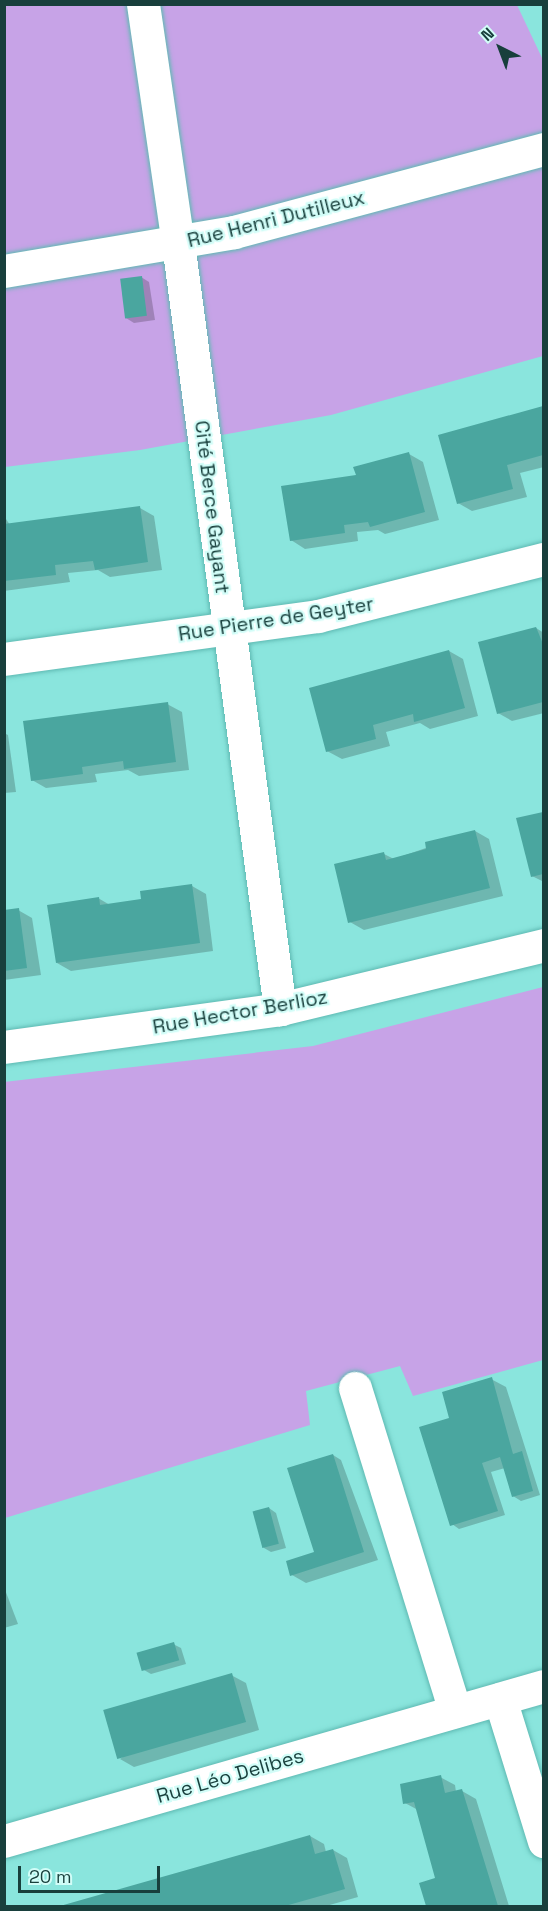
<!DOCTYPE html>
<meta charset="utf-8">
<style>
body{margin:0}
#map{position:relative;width:548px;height:1911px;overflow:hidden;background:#8ae5dd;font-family:"Space Grotesk",sans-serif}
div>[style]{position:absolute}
.green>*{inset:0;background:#c7a3e7}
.shadow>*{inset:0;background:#0003}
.building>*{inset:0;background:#4aa69f;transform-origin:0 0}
.roads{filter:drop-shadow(0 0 2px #5eb9b2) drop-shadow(0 0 2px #5eb9b2)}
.minor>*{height:33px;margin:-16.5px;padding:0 16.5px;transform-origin:16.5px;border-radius:16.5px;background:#fff}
span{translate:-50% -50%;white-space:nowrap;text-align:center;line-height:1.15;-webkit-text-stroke:4.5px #d2fdf8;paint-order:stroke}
.street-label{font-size:20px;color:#183f3c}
.frame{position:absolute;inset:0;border:6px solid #183f3c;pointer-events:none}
.north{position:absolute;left:470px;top:18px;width:60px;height:60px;-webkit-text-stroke:4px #d2fdf8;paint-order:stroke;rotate:318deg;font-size:16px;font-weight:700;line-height:24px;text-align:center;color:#183f3c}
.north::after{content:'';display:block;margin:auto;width:21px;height:27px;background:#183f3c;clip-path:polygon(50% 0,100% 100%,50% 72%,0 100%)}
.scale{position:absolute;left:18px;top:1866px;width:142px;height:27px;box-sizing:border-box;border:3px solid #183f3c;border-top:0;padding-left:8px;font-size:18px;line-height:21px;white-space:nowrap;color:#183f3c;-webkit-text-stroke:4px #d2fdf8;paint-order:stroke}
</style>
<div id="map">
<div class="green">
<i style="clip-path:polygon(4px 5px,517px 5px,543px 60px,543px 356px,331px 415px,140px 450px,5px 467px)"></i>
<i style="clip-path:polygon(543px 987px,543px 1360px,413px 1396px,400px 1366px,306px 1391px,310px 1425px,5px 1518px,4px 1082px,313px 1046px)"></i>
</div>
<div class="shadow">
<i style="clip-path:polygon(141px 277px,149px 282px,155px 320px,134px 323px,126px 318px)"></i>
<i style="clip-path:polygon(544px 407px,544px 467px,520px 473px,527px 497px,472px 511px,458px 503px,440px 436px)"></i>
<i style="clip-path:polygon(409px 454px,423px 462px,439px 520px,385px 534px,378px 530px,357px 532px,358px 541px,305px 549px,291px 540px,357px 476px)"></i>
<i style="clip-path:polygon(140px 508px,154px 516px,162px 570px,110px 577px,98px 570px,68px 573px,70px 582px,4px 591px,4px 516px,10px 525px)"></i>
<i style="clip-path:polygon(536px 628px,544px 633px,544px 713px,512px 721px,498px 713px)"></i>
<i style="clip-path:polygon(449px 651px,463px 659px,478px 716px,430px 729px,420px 723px,386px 732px,390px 746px,342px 759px,327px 751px)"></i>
<i style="clip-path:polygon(167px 704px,182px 712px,189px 770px,139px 776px,128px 770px,95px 774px,97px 782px,46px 788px,32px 780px)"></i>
<i style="clip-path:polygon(4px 733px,8px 735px,16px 792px,4px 793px)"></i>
<i style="clip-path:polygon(544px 813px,544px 882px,532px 876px,518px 819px)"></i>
<i style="clip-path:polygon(475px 831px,489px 839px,503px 896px,364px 930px,350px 922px,384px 854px,394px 859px)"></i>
<i style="clip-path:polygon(192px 886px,206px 894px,213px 951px,71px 971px,57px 963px,98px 898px,110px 905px,143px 901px)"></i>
<i style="clip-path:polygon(18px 910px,32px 918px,41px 975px,4px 980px,4px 912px)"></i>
<i style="clip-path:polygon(491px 1379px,506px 1387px,540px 1495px,521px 1501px,513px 1496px,505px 1468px,491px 1472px,505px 1515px,459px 1529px,452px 1524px)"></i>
<i style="clip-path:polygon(333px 1455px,341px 1460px,378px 1560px,306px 1583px,292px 1575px,315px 1553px)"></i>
<i style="clip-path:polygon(269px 1508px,276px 1513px,286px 1548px,271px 1552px,264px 1548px)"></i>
<i style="clip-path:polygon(4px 1587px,18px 1624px,4px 1628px)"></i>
<i style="clip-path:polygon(173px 1644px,181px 1648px,186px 1664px,151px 1674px,144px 1670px)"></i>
<i style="clip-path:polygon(231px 1675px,246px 1683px,259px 1730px,134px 1767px,120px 1759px)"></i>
<i style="clip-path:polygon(440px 1777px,455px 1785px,456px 1792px,462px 1791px,476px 1799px,509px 1906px,428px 1906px,421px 1884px,437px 1878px,418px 1810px,405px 1803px)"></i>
<i style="clip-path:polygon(310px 1836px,324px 1844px,326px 1852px,333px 1850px,347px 1858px,358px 1897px,326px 1906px,63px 1906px)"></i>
</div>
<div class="building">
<i style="left:142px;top:276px;width:40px;height:22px;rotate:83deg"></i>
<i style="clip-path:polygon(543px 406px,543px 455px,507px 465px,513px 489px,457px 504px,438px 435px)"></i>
<i style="clip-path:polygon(409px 452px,425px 512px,370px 527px,368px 522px,344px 525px,345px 533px,290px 541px,281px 486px,356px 475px,353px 467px)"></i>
<i style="clip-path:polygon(140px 506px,148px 562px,95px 570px,93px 561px,55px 565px,56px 575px,4px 581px,4px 524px)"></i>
<i style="clip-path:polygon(536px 627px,543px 644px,543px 702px,497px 714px,478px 642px)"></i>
<i style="clip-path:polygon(449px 650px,465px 708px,414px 722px,413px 714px,373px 725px,376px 739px,326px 752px,309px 688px)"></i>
<i style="clip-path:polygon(168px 702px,176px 762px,124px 769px,123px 761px,82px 767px,83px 774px,31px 781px,23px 721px)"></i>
<i style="clip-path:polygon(543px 812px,543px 874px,531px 877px,516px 818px)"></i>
<i style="clip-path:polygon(475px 830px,490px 888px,348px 923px,334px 864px,384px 852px,386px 860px,426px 849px,425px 842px)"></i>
<i style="clip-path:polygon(192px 884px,200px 943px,56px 963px,47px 905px,99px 897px,100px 905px,141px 899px,140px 891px)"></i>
<i style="clip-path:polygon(19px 908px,27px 968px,4px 971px,4px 910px)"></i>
<i style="clip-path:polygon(492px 1377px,513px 1454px,522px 1451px,533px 1491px,512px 1497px,500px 1457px,482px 1463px,498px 1511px,450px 1526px,419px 1427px,449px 1418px,442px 1392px)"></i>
<i style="clip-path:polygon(333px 1454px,364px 1552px,290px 1576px,286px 1561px,314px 1552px,287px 1468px)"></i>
<i style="left:269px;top:1507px;width:38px;height:17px;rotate:75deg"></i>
<i style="left:174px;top:1642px;width:19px;height:39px;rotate:74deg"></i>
<i style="left:232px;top:1673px;width:51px;height:134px;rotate:74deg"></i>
<i style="clip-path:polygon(441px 1775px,445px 1793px,462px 1789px,498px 1906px,426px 1906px,419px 1883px,435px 1878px,414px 1802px,403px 1804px,400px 1784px)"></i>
<i style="clip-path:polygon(310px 1835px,315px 1854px,333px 1849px,345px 1889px,285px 1906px,60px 1906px)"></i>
</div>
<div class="roads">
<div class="minor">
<i style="left:143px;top:4px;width:242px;rotate:81.7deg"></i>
<i style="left:178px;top:243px;width:773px;rotate:82.42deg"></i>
<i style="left:4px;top:271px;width:233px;rotate:-9.6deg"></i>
<i style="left:234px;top:232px;width:321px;rotate:-15deg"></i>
<i style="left:4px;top:659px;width:317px;rotate:-7.8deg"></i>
<i style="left:318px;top:616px;width:233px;rotate:-14.2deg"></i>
<i style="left:4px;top:1047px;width:279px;rotate:-7.8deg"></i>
<i style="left:280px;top:1009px;width:272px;rotate:-13.6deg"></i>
<i style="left:355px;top:1388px;width:338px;rotate:72.8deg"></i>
<i style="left:500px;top:1699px;width:149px;rotate:72.8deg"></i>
<i style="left:4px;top:1841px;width:562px;rotate:-16.02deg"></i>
</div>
</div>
<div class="street-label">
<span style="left:276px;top:219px;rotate:-14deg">Rue Henri Dutilleux</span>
<span style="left:212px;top:507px;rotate:83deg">Cité Berce Gayant</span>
<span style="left:276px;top:619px;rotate:-9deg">Rue Pierre de Geyter</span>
<span style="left:240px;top:1012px;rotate:-10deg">Rue Hector Berlioz</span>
<span style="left:230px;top:1776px;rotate:-16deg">Rue Léo Delibes</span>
</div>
<div class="frame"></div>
<div class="north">N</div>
<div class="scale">20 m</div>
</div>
